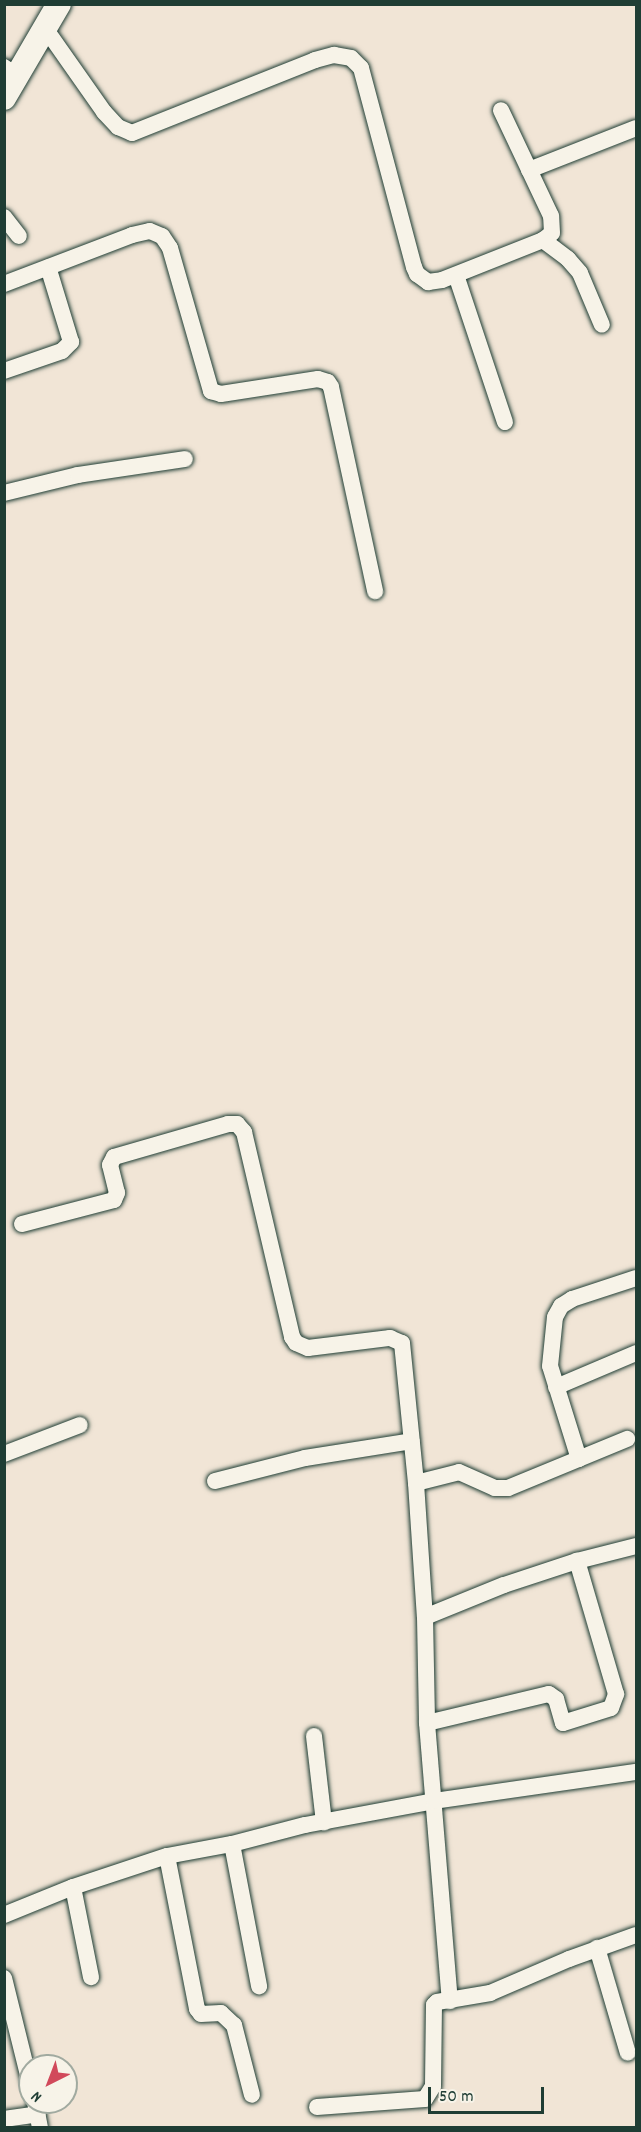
<!DOCTYPE html>
<style>
body{margin:0}
#map{position:relative;width:641px;height:2132px;overflow:hidden;background:#f1e5d6;font-family:Dekko,sans-serif}
div>[style]{position:absolute}
.roads{filter:drop-shadow(0 0 2px #1f3d34) drop-shadow(0 0 2px #1f3d34)}
.street>*{height:16px;margin:-8px;padding:0 8px;transform-origin:8px;border-radius:8px;background:#f7f3e8}
.secondary>*{height:24px;margin:-12px;padding:0 12px;transform-origin:12px;border-radius:12px;background:#f7f3e8}
span{translate:-50% -50%;white-space:nowrap;text-align:center;line-height:1.15;-webkit-text-stroke:6px #f7f3e8;paint-order:stroke}
.frame{position:absolute;inset:0;border:6px solid #1f3d34;pointer-events:none}
.north{position:absolute;left:18px;top:2054px;width:60px;height:60px;box-sizing:border-box;background:#f7f3e8;border:2px solid #a1aaa0;border-radius:50%;rotate:222deg;font-size:16px;font-weight:700;line-height:24px;text-align:center;color:#1f3d34}
.north::after{content:'';display:block;margin:auto;width:21px;height:27px;background:#d1495b;clip-path:polygon(50% 0,100% 100%,50% 72%,0 100%)}
.scale{position:absolute;left:428px;top:2087px;width:116px;height:27px;box-sizing:border-box;border:3px solid #1f3d34;border-top:0;padding-left:8px;font-size:18px;line-height:21px;white-space:nowrap;color:#1f3d34;-webkit-text-stroke:4px #f7f3e8;paint-order:stroke}
</style>
<div id="map">
<div class="roads">
<div class="street">
<i style="left:45px;top:28px;width:103px;rotate:54.9deg"></i>
<i style="left:104px;top:112px;width:21px;rotate:47deg"></i>
<i style="left:118px;top:127px;width:15px;rotate:23deg"></i>
<i style="left:132px;top:133px;width:197px;rotate:-21.7deg"></i>
<i style="left:315px;top:60px;width:20px;rotate:-15deg"></i>
<i style="left:334px;top:55px;width:17px;rotate:10deg"></i>
<i style="left:351px;top:58px;width:14px;rotate:45deg"></i>
<i style="left:361px;top:68px;width:206px;rotate:75.1deg"></i>
<i style="left:414px;top:267px;width:8px;rotate:67deg"></i>
<i style="left:417px;top:274px;width:14px;rotate:36deg"></i>
<i style="left:428px;top:282px;width:14px;rotate:-8deg"></i>
<i style="left:442px;top:280px;width:109px;rotate:-21.6deg"></i>
<i style="left:543px;top:240px;width:11px;rotate:-38deg"></i>
<i style="left:552px;top:233px;width:17px;rotate:-93deg"></i>
<i style="left:551px;top:216px;width:117px;rotate:-115.3deg"></i>
<i style="left:4px;top:67px;width:16px;rotate:35deg"></i>
<i style="left:529px;top:170px;width:115px;rotate:-21.4deg"></i>
<i style="left:4px;top:217px;width:24px;rotate:52deg"></i>
<i style="left:543px;top:240px;width:31px;rotate:37deg"></i>
<i style="left:568px;top:259px;width:18px;rotate:49deg"></i>
<i style="left:580px;top:273px;width:56px;rotate:67.1deg"></i>
<i style="left:456px;top:275px;width:155px;rotate:71.6deg"></i>
<i style="left:4px;top:284px;width:137px;rotate:-20.9deg"></i>
<i style="left:132px;top:235px;width:18px;rotate:-13deg"></i>
<i style="left:150px;top:231px;width:13px;rotate:23deg"></i>
<i style="left:162px;top:236px;width:14px;rotate:56deg"></i>
<i style="left:170px;top:248px;width:149px;rotate:74deg"></i>
<i style="left:211px;top:391px;width:10px;rotate:17deg"></i>
<i style="left:221px;top:394px;width:98px;rotate:-8.8deg"></i>
<i style="left:318px;top:379px;width:10px;rotate:17deg"></i>
<i style="left:328px;top:382px;width:6px;rotate:59deg"></i>
<i style="left:331px;top:387px;width:209px;rotate:77.8deg"></i>
<i style="left:4px;top:371px;width:61px;rotate:-19deg"></i>
<i style="left:62px;top:351px;width:13px;rotate:-45deg"></i>
<i style="left:71px;top:342px;width:78px;rotate:-107deg"></i>
<i style="left:4px;top:493px;width:76px;rotate:-13.7deg"></i>
<i style="left:78px;top:475px;width:108px;rotate:-8.5deg"></i>
<i style="left:22px;top:1224px;width:95px;rotate:-14.6deg"></i>
<i style="left:114px;top:1200px;width:8px;rotate:-67deg"></i>
<i style="left:117px;top:1193px;width:29px;rotate:-104deg"></i>
<i style="left:110px;top:1165px;width:9px;rotate:-63deg"></i>
<i style="left:114px;top:1157px;width:119px;rotate:-16.1deg"></i>
<i style="left:228px;top:1124px;width:9px"></i>
<i style="left:237px;top:1124px;width:11px;rotate:49deg"></i>
<i style="left:244px;top:1132px;width:211px;rotate:76.8deg"></i>
<i style="left:292px;top:1337px;width:7px;rotate:56deg"></i>
<i style="left:296px;top:1343px;width:13px;rotate:23deg"></i>
<i style="left:308px;top:1348px;width:83px;rotate:-7deg"></i>
<i style="left:390px;top:1338px;width:13px;rotate:23deg"></i>
<i style="left:402px;top:1343px;width:141px;rotate:84.3deg"></i>
<i style="left:416px;top:1483px;width:134px;rotate:86.2deg"></i>
<i style="left:425px;top:1617px;width:106px;rotate:88.9deg"></i>
<i style="left:427px;top:1723px;width:279px;rotate:85.3deg"></i>
<i style="left:556px;top:1387px;width:87px;rotate:-23deg"></i>
<i style="left:4px;top:1454px;width:81px;rotate:-20.9deg"></i>
<i style="left:579px;top:1459px;width:97px;rotate:-107.3deg"></i>
<i style="left:550px;top:1366px;width:49px;rotate:-84.2deg"></i>
<i style="left:555px;top:1317px;width:13px;rotate:-61deg"></i>
<i style="left:561px;top:1306px;width:13px;rotate:-32deg"></i>
<i style="left:572px;top:1299px;width:67px;rotate:-18.2deg"></i>
<i style="left:215px;top:1481px;width:93px;rotate:-14.3deg"></i>
<i style="left:305px;top:1458px;width:108px;rotate:-9deg"></i>
<i style="left:416px;top:1483px;width:44px;rotate:-14.3deg"></i>
<i style="left:459px;top:1472px;width:39px;rotate:24deg"></i>
<i style="left:495px;top:1488px;width:13px"></i>
<i style="left:508px;top:1488px;width:129px;rotate:-22.4deg"></i>
<i style="left:425px;top:1617px;width:85px;rotate:-22.1deg"></i>
<i style="left:504px;top:1585px;width:77px;rotate:-18.2deg"></i>
<i style="left:577px;top:1561px;width:61px;rotate:-14.3deg"></i>
<i style="left:427px;top:1723px;width:125px;rotate:-13.4deg"></i>
<i style="left:549px;top:1694px;width:9px;rotate:36deg"></i>
<i style="left:556px;top:1699px;width:25px;rotate:74deg"></i>
<i style="left:563px;top:1723px;width:50px;rotate:-17.4deg"></i>
<i style="left:611px;top:1708px;width:15px;rotate:-70deg"></i>
<i style="left:616px;top:1694px;width:139px;rotate:-106.3deg"></i>
<i style="left:314px;top:1736px;width:87px;rotate:83.4deg"></i>
<i style="left:232px;top:1844px;width:145px;rotate:79.2deg"></i>
<i style="left:167px;top:1856px;width:156px;rotate:78.9deg"></i>
<i style="left:197px;top:2009px;width:6px;rotate:51deg"></i>
<i style="left:201px;top:2014px;width:20px;rotate:-3deg"></i>
<i style="left:221px;top:2013px;width:18px;rotate:43deg"></i>
<i style="left:234px;top:2025px;width:72px;rotate:75.6deg"></i>
<i style="left:73px;top:1887px;width:92px;rotate:78.7deg"></i>
<i style="left:4px;top:1915px;width:74px;rotate:-22.1deg"></i>
<i style="left:73px;top:1887px;width:99px;rotate:-18.3deg"></i>
<i style="left:167px;top:1856px;width:66px;rotate:-10.5deg"></i>
<i style="left:232px;top:1844px;width:75px;rotate:-14.6deg"></i>
<i style="left:305px;top:1825px;width:131px;rotate:-10.5deg"></i>
<i style="left:434px;top:1801px;width:204px;rotate:-8.2deg"></i>
<i style="left:597px;top:1948px;width:109px;rotate:73.6deg"></i>
<i style="left:4px;top:1978px;width:108px;rotate:76.1deg"></i>
<i style="left:35px;top:2102px;width:26px;rotate:79deg"></i>
<i style="left:317px;top:2107px;width:108px;rotate:-4.2deg"></i>
<i style="left:425px;top:2099px;width:15px;rotate:-58deg"></i>
<i style="left:433px;top:2086px;width:81px;rotate:-89.3deg"></i>
<i style="left:434px;top:2005px;width:4px;rotate:-45deg"></i>
<i style="left:437px;top:2002px;width:54px;rotate:-9.6deg"></i>
<i style="left:490px;top:1993px;width:86px;rotate:-23.3deg"></i>
<i style="left:569px;top:1959px;width:71px;rotate:-19.7deg"></i>
<i style="left:4px;top:2119px;width:34px;rotate:-8deg"></i>
</div>
<div class="secondary">
<i style="left:4px;top:98px;width:109px;rotate:-59.7deg"></i>
</div>
</div>
<div class="frame"></div>
<div class="north">N</div>
<div class="scale">50 m</div>
</div>
